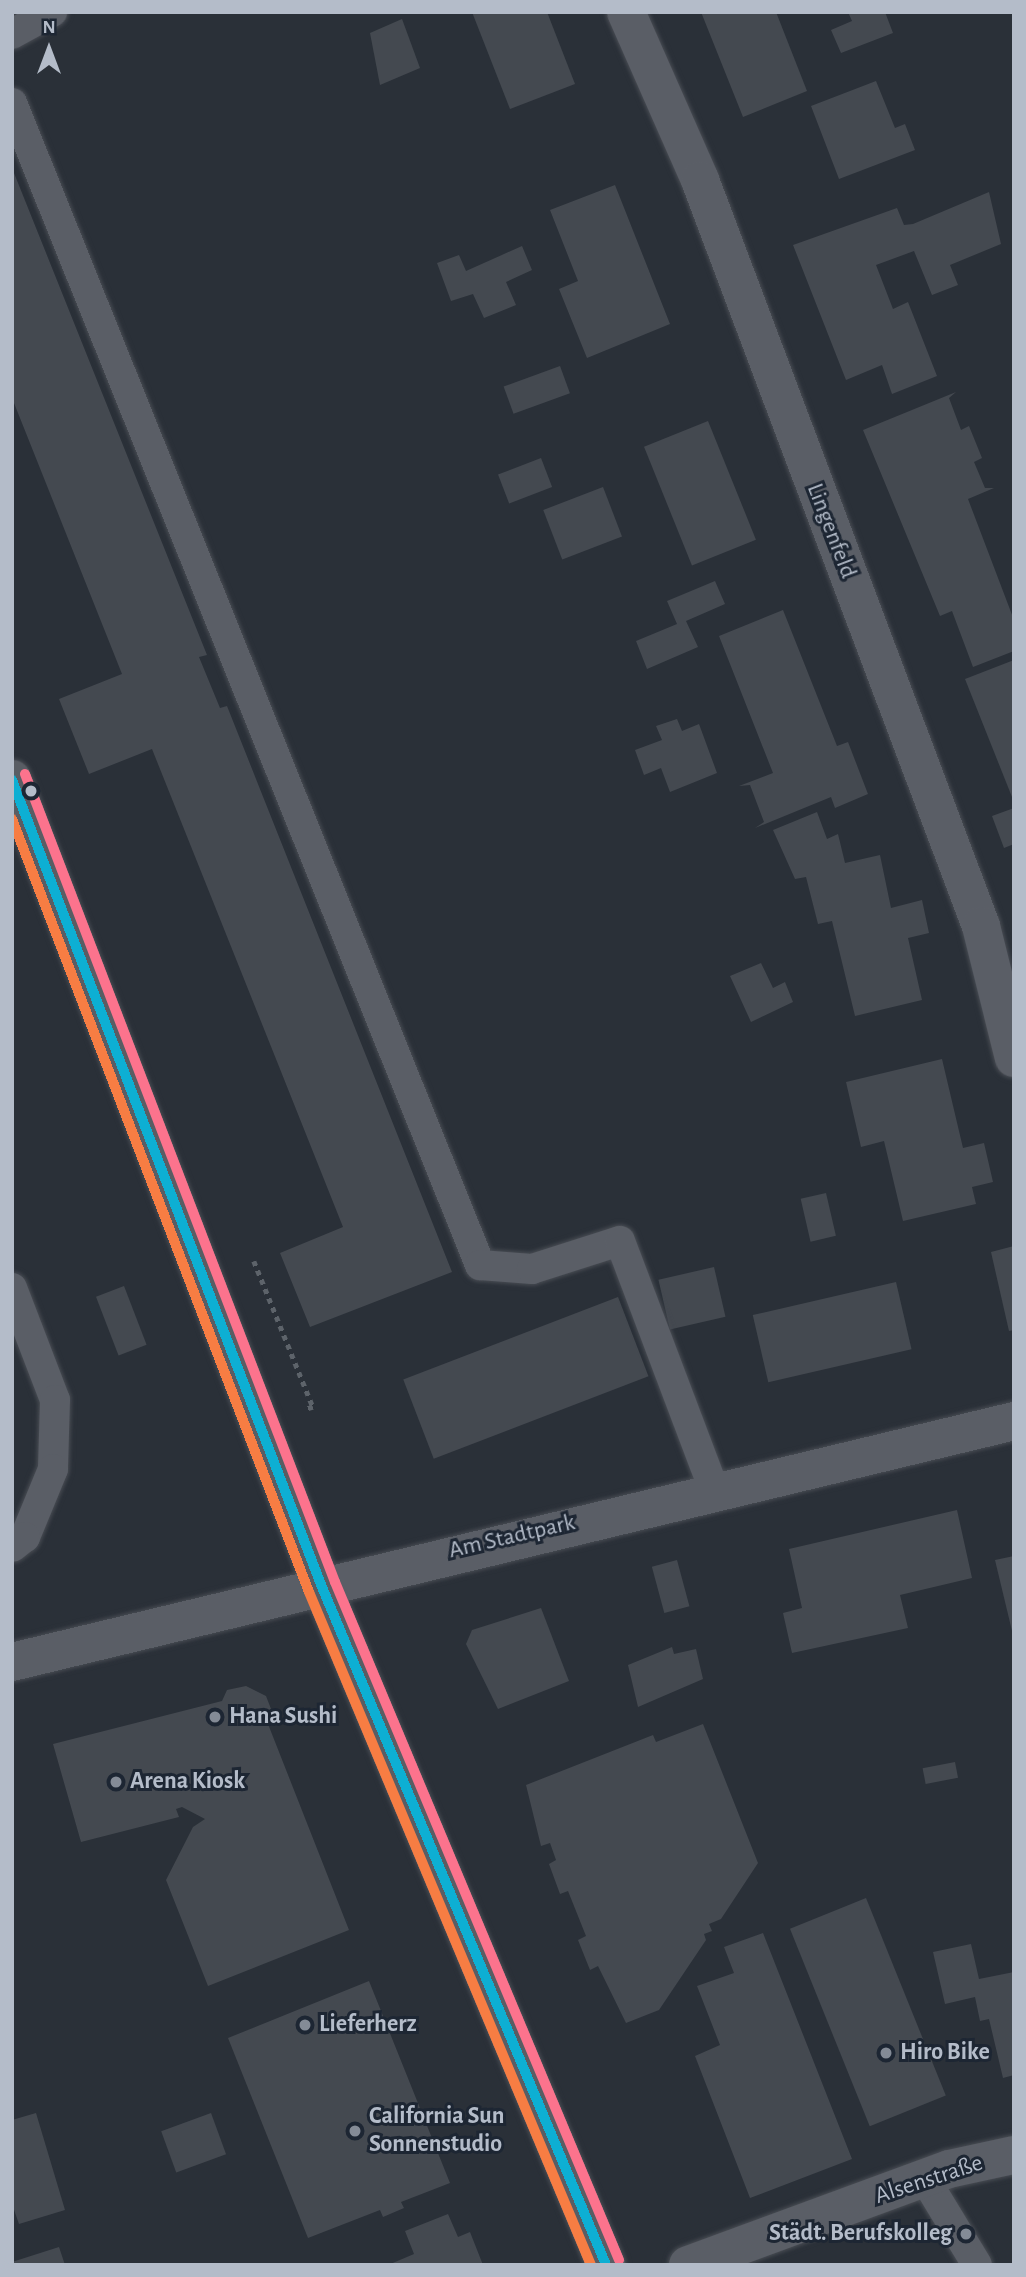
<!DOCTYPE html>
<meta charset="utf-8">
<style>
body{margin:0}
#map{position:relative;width:1026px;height:2277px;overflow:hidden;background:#2a3038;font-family:"Alegreya Sans",sans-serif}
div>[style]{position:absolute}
.building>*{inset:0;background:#444950;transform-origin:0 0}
.path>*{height:4.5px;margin-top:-2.25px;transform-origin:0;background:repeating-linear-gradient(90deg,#5d636a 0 5px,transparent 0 10px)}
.roads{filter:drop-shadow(0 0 2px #484c53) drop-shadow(0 0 2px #484c53)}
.lane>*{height:30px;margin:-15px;padding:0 15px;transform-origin:15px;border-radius:15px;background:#5a5e66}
.street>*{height:38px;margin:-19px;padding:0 19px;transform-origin:19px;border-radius:19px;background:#5a5e66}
.secondary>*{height:38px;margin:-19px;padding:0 19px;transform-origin:19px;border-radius:19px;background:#595d64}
.bus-1>*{height:10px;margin:-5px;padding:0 5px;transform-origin:5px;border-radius:5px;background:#0dafd3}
.bus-2>*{height:10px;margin:-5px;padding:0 5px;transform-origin:5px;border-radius:5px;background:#f77d43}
.bus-3>*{height:10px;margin:-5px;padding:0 5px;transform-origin:5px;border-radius:5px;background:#fc738d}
.dots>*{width:19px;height:19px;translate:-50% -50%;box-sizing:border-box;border:4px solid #1d2633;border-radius:50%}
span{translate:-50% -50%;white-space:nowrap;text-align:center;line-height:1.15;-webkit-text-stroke:6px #1d2633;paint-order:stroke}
.street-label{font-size:24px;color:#b4bcc9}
.poi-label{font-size:24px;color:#b4bcc9;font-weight:700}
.left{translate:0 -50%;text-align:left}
.right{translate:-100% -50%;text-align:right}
.frame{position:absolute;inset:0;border:14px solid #b4bcc9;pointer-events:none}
.north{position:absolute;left:14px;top:14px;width:70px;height:70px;-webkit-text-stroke:5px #1d2633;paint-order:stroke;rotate:0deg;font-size:19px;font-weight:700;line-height:28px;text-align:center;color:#b4bcc9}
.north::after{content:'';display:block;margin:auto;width:24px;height:32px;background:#b4bcc9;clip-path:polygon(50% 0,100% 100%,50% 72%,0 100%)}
</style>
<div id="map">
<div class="building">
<i style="clip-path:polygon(472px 12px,547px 12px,575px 84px,510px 109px)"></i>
<i style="clip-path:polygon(701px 12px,776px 12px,807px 91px,743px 117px)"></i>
<i style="clip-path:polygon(848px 12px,885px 12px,893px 33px,841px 53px,831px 30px,852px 21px)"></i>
<i style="clip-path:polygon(402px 19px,420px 68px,380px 85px,370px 33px)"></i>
<i style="clip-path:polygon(876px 81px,895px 128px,905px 124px,915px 150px,839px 179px,811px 106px)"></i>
<i style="clip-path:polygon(12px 168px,207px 655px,199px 657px,220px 708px,227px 706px,452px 1272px,310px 1327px,280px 1253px,343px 1227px,278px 1064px,152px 749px,89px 774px,59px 699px,122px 674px,12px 398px)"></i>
<i style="clip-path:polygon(615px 185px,670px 324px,587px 358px,559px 289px,578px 281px,550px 210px)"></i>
<i style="clip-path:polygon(989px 192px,1001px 244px,950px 265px,958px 285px,932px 295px,914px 251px,876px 265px,893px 309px,908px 302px,937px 376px,892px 394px,882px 365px,846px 380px,793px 245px,897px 208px,904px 225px,913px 224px)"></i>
<i style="clip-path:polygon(522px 246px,532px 270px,506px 282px,516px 305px,484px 318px,473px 294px,451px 301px,437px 263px,459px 255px,466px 271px)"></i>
<i style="left:560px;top:366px;width:29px;height:60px;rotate:70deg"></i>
<i style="clip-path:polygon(956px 392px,949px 398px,961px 430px,969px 426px,982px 458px,974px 462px,985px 488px,994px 488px,968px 499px,1014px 620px,1014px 651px,973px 667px,952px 611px,940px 616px,863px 430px)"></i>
<i style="left:708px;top:421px;width:128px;height:69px;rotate:68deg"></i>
<i style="left:541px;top:458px;width:31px;height:46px;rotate:69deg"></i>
<i style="left:603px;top:487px;width:53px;height:64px;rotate:69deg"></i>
<i style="clip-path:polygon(715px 581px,725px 604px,686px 621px,698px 647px,647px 669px,636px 641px,677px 624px,667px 601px)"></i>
<i style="clip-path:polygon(783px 610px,837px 746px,848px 742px,868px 794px,835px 808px,831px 797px,755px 828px,764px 822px,750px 785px,739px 786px,773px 773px,719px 636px)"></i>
<i style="clip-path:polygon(1014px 660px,1014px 802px,965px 679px)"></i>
<i style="clip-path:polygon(677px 719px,682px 731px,699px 724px,717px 773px,670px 792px,661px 768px,644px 775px,635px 750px,662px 740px,656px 726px)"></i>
<i style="clip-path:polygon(1014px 808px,1014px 844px,1004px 848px,992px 816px)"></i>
<i style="clip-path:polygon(817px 812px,827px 839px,838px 834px,845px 863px,880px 855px,891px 908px,922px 900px,929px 933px,908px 938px,922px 1000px,855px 1016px,832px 921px,818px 924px,806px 877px,795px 879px,773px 830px)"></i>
<i style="clip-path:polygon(761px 963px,773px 988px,785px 982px,793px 1002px,751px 1022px,730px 976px)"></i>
<i style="clip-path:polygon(942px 1059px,963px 1148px,984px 1143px,993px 1182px,972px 1187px,976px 1204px,903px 1221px,884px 1141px,861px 1147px,846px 1082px)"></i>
<i style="left:826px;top:1193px;width:44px;height:26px;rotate:77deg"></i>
<i style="clip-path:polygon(1014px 1246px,1014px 1330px,1009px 1331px,991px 1252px)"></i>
<i style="left:714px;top:1267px;width:51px;height:57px;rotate:77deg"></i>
<i style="left:896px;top:1282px;width:69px;height:147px;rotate:77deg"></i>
<i style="left:124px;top:1286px;width:63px;height:30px;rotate:69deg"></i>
<i style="left:618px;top:1297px;width:85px;height:230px;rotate:69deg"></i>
<i style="clip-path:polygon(957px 1510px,972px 1578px,900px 1595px,908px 1628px,792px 1653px,783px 1613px,802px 1608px,789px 1549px)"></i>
<i style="clip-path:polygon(1014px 1556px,1014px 1635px,1013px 1635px,995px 1560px)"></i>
<i style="left:677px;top:1560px;width:48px;height:26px;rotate:75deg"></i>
<i style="clip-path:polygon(541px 1608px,569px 1681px,498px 1709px,466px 1644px,472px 1630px)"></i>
<i style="clip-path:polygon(672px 1647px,674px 1654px,696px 1649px,703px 1679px,638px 1707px,628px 1665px)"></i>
<i style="clip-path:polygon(246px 1686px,266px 1696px,273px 1714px,268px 1724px,349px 1930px,208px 1986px,166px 1880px,193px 1827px,205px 1819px,182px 1807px,176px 1809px,179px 1817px,81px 1842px,53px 1744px,222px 1701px,227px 1690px)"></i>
<i style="clip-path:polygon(703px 1724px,758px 1863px,721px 1919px,709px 1924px,712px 1931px,704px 1934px,706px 1940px,659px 2010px,626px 2023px,598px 1966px,590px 1970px,578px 1940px,586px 1936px,568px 1891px,560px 1894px,549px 1864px,556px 1860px,550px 1843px,541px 1846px,526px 1785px,653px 1735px,656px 1742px)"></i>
<i style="left:955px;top:1762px;width:16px;height:33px;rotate:79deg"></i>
<i style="left:866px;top:1898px;width:213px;height:82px;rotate:68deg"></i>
<i style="clip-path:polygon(763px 1933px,852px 2159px,750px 2198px,695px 2056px,720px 2045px,697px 1986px,734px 1973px,724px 1947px)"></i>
<i style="clip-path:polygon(971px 1944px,979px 1979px,1014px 1972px,1014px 2075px,1003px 2078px,989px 2019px,980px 2021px,975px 1997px,945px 2004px,933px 1952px)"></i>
<i style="clip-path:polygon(369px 1981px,450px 2183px,401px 2202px,404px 2208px,383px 2217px,380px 2210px,308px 2238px,228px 2038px)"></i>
<i style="clip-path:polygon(36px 2113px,65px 2210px,19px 2224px,12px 2204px,12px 2120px)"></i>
<i style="left:211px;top:2113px;width:44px;height:53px;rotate:70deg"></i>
<i style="clip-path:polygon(448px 2214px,458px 2237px,470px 2232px,483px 2265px,388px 2265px,414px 2254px,405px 2231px)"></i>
<i style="clip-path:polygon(59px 2247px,65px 2265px,12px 2265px,12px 2262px)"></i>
</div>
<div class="path">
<i style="left:254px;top:1261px;width:157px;rotate:68deg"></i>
<i style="left:313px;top:1407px;width:6px;rotate:162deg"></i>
</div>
<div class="roads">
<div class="lane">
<i style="left:12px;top:34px;width:46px;rotate:-28.8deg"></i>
<i style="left:12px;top:103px;width:1253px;rotate:68.06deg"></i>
<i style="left:480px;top:1265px;width:52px;rotate:4.4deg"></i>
<i style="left:532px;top:1269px;width:92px;rotate:-17.7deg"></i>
<i style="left:620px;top:1241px;width:266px;rotate:69.3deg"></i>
<i style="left:12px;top:1288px;width:120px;rotate:69deg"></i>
<i style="left:55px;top:1400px;width:69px;rotate:91.7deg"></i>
<i style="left:53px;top:1469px;width:74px;rotate:112.4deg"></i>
<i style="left:25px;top:1537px;width:16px;rotate:142deg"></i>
<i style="left:925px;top:2179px;width:100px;rotate:58.8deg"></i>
</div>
<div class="street">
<i style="left:626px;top:12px;width:184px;rotate:66.2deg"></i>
<i style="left:700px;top:180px;width:797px;rotate:69.36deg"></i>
<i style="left:981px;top:926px;width:136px;rotate:76deg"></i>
<i style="left:12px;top:1662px;width:1031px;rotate:-13.52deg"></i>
<i style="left:688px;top:2265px;width:278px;rotate:-20.2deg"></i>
<i style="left:949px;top:2169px;width:66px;rotate:-12.2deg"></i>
</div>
<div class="secondary">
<i style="left:12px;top:779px;width:865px;rotate:69.01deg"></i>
<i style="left:322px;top:1587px;width:735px;rotate:67.27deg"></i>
</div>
</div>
<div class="bus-1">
<i style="left:12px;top:780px;width:864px;rotate:68.99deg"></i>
<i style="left:322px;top:1587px;width:735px;rotate:67.27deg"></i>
</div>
<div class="bus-2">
<i style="left:12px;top:819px;width:828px;rotate:68.98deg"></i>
<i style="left:309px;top:1592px;width:730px;rotate:67.27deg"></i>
</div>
<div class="bus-3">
<i style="left:25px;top:774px;width:865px;rotate:69.01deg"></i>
<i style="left:335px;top:1582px;width:735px;rotate:67.27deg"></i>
</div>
<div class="dots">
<i style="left:31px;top:791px;background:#b4bcc9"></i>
<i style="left:215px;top:1717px;background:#848b96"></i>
<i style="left:116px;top:1782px;background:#848b96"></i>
<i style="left:305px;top:2025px;background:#848b96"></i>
<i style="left:886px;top:2053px;background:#848b96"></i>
<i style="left:355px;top:2131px;background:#848b96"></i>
<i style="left:966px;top:2234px;background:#848b96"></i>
</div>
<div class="street-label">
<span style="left:831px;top:531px;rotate:69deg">Lingenfeld</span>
<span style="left:512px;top:1537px;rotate:-13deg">Am Stadtpark</span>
<span style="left:929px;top:2180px;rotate:-18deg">Alsenstraße</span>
</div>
<div class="poi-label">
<span class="left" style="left:229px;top:1717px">Hana Sushi</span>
<span class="left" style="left:130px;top:1782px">Arena Kiosk</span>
<span class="left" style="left:319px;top:2025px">Lieferherz</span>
<span class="left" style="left:900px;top:2053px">Hiro Bike</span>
<span class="left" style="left:369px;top:2131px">California Sun<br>Sonnenstudio</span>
<span class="right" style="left:952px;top:2234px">Städt. Berufskolleg</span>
</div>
<div class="frame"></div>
<div class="north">N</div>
</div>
